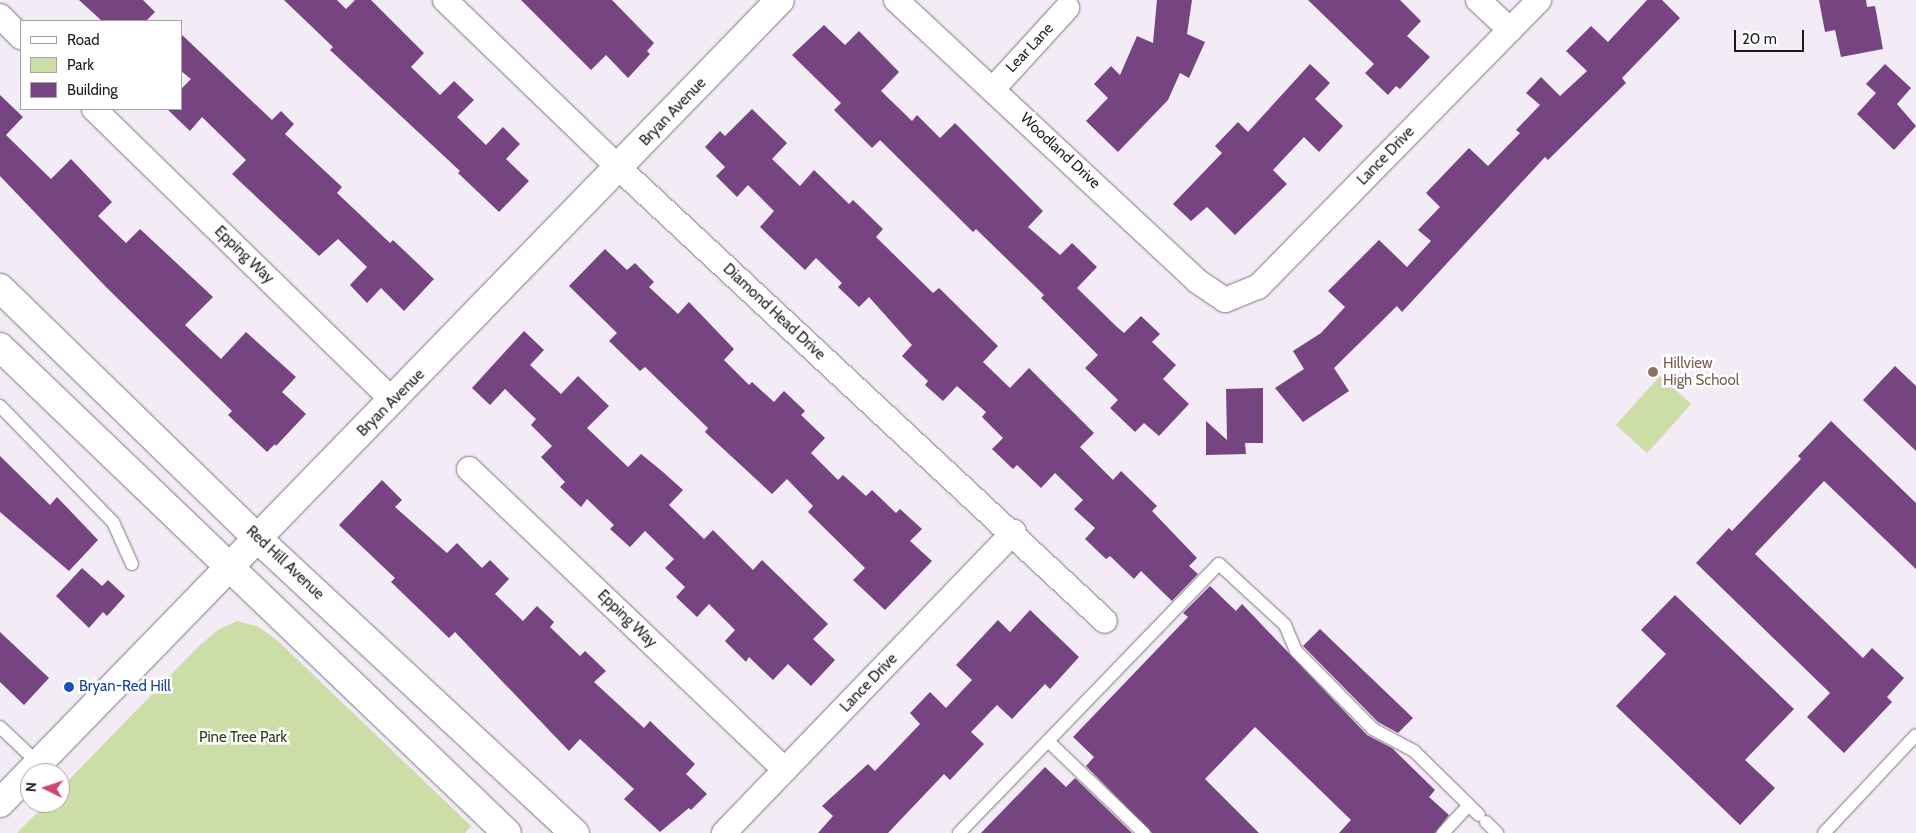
<!DOCTYPE html>
<style>
body{margin:0}
#map{position:relative;width:1916px;height:833px;overflow:hidden;background:#f3ebf5;font-family:Cabin,sans-serif}
div>[style]{position:absolute}
.green>*{inset:0;background:#cddda8;transform-origin:0 0}
.building>*{inset:0;background:#774482}
.roads{filter:drop-shadow(0 0 1px #7c757e) drop-shadow(0 0 1px #7c757e)}
.lane>*{height:12px;margin:-6px;padding:0 6px;transform-origin:6px;border-radius:6px;background:#fff}
.street>*{height:24px;margin:-12px;padding:0 12px;transform-origin:12px;border-radius:12px;background:#fff}
.secondary>*{height:28px;margin:-14px;padding:0 14px;transform-origin:14px;border-radius:14px;background:#fff}
.dots>*{width:14px;height:14px;translate:-50% -50%;box-sizing:border-box;border:2px solid #fff;border-radius:50%}
span{translate:-50% -50%;white-space:nowrap;text-align:center;line-height:1.15;-webkit-text-stroke:5px #fff;paint-order:stroke}
.street-label{font-size:15px;color:#1e1b1f}
.education-label{font-size:15px;color:#785e54}
.left{translate:0 -50%;text-align:left}
.transit-label{font-size:15px;color:#164399}
.park-label{font-size:15px;color:#323b17}
.legend{position:absolute;left:20px;top:20px;width:162px;height:90px;box-sizing:border-box;background:#fff;border:1px solid #a5a4a5;margin:0;padding:6px 9px;list-style:none;font-size:15px;color:#1e1b1f}
.legend li{display:flex;align-items:center;gap:10px;height:25px}
.legend b{width:25px;border:1px solid #a5a4a5}
.north{position:absolute;left:20px;top:763px;width:50px;height:50px;box-sizing:border-box;background:#fff;border:1px solid #a5a4a5;border-radius:50%;rotate:274deg;font-size:14px;font-weight:700;line-height:20px;text-align:center;color:#1e1b1f}
.north::after{content:'';display:block;margin:auto;width:18px;height:22px;background:#d04478;clip-path:polygon(50% 0,100% 100%,50% 72%,0 100%)}
.scale{position:absolute;left:1734px;top:30px;width:70px;height:22px;box-sizing:border-box;border:2px solid #1e1b1f;border-top:0;padding-left:6px;font-size:15px;line-height:18px;white-space:nowrap;color:#1e1b1f;-webkit-text-stroke:4px #fff;paint-order:stroke}
</style>
<div id="map">
<div class="green">
<i style="left:1660px;top:376px;width:42px;height:66px;rotate:42deg"></i>
<i style="clip-path:polygon(237px 621px,259px 627px,277px 640px,471px 826px,465px 833px,17px 833px,47px 803px,60px 803px,60px 789px,199px 646px,218px 630px)"></i>
</div>
<div class="building">
<i style="clip-path:polygon(79px 0,143px 0,155px 12px,146px 21px,102px 21px)"></i>
<i style="clip-path:polygon(284px 0,337px 0,346px 9px,355px 0,371px 0,424px 53px,411px 67px,440px 95px,454px 81px,474px 100px,457px 117px,486px 145px,503px 127px,520px 144px,506px 159px,529px 181px,499px 212px,458px 173px,460px 171px,330px 50px,333px 47px)"></i>
<i style="clip-path:polygon(521px 0,612px 0,654px 43px,647px 51px,650px 54px,628px 78px,606px 55px,591px 70px)"></i>
<i style="clip-path:polygon(1157px 0,1192px 0,1187px 34px,1205px 42px,1189px 78px,1180px 73px,1168px 100px,1118px 152px,1086px 121px,1108px 98px,1094px 84px,1111px 66px,1120px 75px,1137px 36px,1153px 43px)"></i>
<i style="clip-path:polygon(1308px 0,1400px 0,1421px 21px,1407px 36px,1430px 57px,1400px 89px,1396px 86px,1388px 95px,1365px 73px,1374px 64px)"></i>
<i style="clip-path:polygon(1647px 0,1662px 0,1680px 18px,1622px 78px,1626px 83px,1548px 160px,1545px 157px,1402px 312px,1397px 306px,1334px 368px,1349px 391px,1303px 422px,1275px 388px,1304px 369px,1293px 351px,1321px 333px,1345px 307px,1328px 291px,1379px 240px,1407px 267px,1431px 241px,1418px 230px,1440px 207px,1426px 193px,1469px 148px,1488px 166px,1520px 133px,1516px 130px,1540px 105px,1526px 93px,1541px 77px,1560px 96px,1587px 71px,1566px 51px,1591px 26px,1608px 42px)"></i>
<i style="clip-path:polygon(1819px 0,1866px 0,1867px 7px,1875px 6px,1883px 49px,1841px 57px,1835px 30px,1825px 32px)"></i>
<i style="clip-path:polygon(824px 25px,845px 45px,859px 31px,899px 72px,881px 91px,912px 121px,917px 115px,940px 138px,955px 123px,1043px 211px,1028px 227px,1060px 255px,1072px 243px,1097px 267px,1077px 288px,1117px 327px,1124px 333px,1141px 316px,1160px 334px,1152px 342px,1176px 365px,1163px 379px,1189px 404px,1159px 436px,1144px 423px,1135px 432px,1110px 408px,1118px 400px,1085px 368px,1098px 355px,1041px 298px,1044px 295px,976px 229px,973px 232px,880px 140px,872px 148px,834px 110px,841px 103px,792px 55px)"></i>
<i style="clip-path:polygon(181px 34px,272px 120px,281px 111px,294px 124px,285px 134px,342px 187px,337px 193px,390px 243px,393px 240px,434px 279px,404px 311px,381px 288px,367px 303px,350px 285px,367px 267px,338px 239px,319px 256px,232px 174px,246px 160px,202px 117px,190px 131px,167px 109px,181px 109px,181px 89px,191px 79px,181px 71px)"></i>
<i style="clip-path:polygon(1310px 64px,1330px 83px,1315px 99px,1343px 126px,1319px 152px,1304px 137px,1273px 170px,1287px 184px,1235px 235px,1207px 207px,1191px 221px,1173px 204px,1222px 153px,1215px 146px,1238px 122px,1248px 132px)"></i>
<i style="clip-path:polygon(1885px 64px,1911px 88px,1897px 104px,1916px 126px,1894px 150px,1857px 114px,1876px 93px,1866px 84px)"></i>
<i style="clip-path:polygon(0 95px,23px 117px,6px 135px,51px 179px,71px 159px,112px 202px,98px 216px,126px 243px,140px 229px,213px 297px,185px 325px,221px 359px,246px 332px,296px 377px,282px 392px,306px 414px,276px 446px,275px 444px,267px 452px,228px 415px,232px 411px,106px 287px,0 176px)"></i>
<i style="clip-path:polygon(752px 109px,787px 143px,772px 159px,800px 186px,814px 170px,849px 204px,853px 200px,883px 229px,876px 237px,933px 293px,939px 288px,998px 346px,983px 362px,1010px 388px,1029px 368px,1094px 433px,1080px 447px,1113px 480px,1121px 471px,1157px 506px,1152px 511px,1197px 558px,1189px 566px,1198px 574px,1172px 601px,1141px 571px,1134px 579px,1110px 556px,1106px 559px,1085px 539px,1095px 528px,1074px 509px,1083px 500px,1055px 473px,1041px 488px,1017px 465px,1013px 469px,992px 449px,1003px 438px,982px 417px,986px 412px,957px 386px,943px 401px,925px 385px,928px 381px,902px 356px,912px 345px,869px 297px,859px 307px,838px 287px,842px 283px,816px 258px,805px 270px,760px 227px,774px 211px,748px 185px,737px 197px,716px 176px,725px 167px,705px 147px,720px 131px,725px 136px)"></i>
<i style="clip-path:polygon(605px 249px,627px 270px,635px 263px,654px 282px,649px 287px,678px 314px,689px 302px,734px 349px,724px 360px,749px 385px,752px 382px,774px 402px,784px 391px,805px 411px,801px 415px,825px 438px,811px 453px,838px 480px,843px 475px,866px 496px,872px 490px,896px 513px,900px 509px,922px 529px,910px 541px,932px 561px,885px 610px,853px 580px,865px 568px,808px 512px,813px 506px,787px 479px,772px 494px,705px 432px,708px 428px,645px 367px,640px 371px,609px 341px,617px 333px,569px 286px)"></i>
<i style="clip-path:polygon(524px 331px,544px 350px,530px 365px,561px 394px,578px 376px,609px 406px,587px 428px,628px 467px,641px 454px,663px 472px,683px 490px,669px 505px,704px 539px,713px 530px,753px 570px,762px 560px,828px 624px,813px 639px,835px 660px,811px 686px,788px 664px,773px 680px,749px 657px,746px 662px,725px 641px,735px 630px,709px 604px,697px 617px,676px 597px,685px 587px,665px 568px,674px 559px,645px 531px,630px 547px,610px 529px,614px 525px,587px 499px,581px 507px,560px 487px,565px 482px,541px 457px,552px 446px,531px 425px,536px 419px,505px 389px,490px 405px,472px 388px)"></i>
<i style="clip-path:polygon(1895px 366px,1916px 386px,1916px 451px,1863px 400px)"></i>
<i style="clip-path:polygon(1263px 388px,1263px 443px,1245px 443px,1246px 454px,1206px 455px,1206px 421px,1227px 440px,1226px 389px)"></i>
<i style="clip-path:polygon(1831px 421px,1916px 503px,1916px 569px,1824px 481px,1755px 554px,1863px 658px,1872px 648px,1904px 678px,1887px 697px,1892px 702px,1844px 753px,1807px 717px,1830px 693px,1696px 563px,1729px 528px,1732px 531px,1801px 459px,1798px 456px)"></i>
<i style="clip-path:polygon(0 456px,50px 505px,57px 497px,98px 540px,69px 571px,0 512px)"></i>
<i style="clip-path:polygon(382px 480px,402px 500px,395px 507px,447px 553px,457px 543px,482px 568px,490px 560px,509px 579px,495px 594px,523px 621px,537px 606px,554px 622px,550px 627px,580px 656px,585px 651px,606px 671px,594px 682px,644px 728px,650px 721px,695px 764px,686px 774px,707px 794px,691px 810px,689px 808px,660px 832px,624px 799px,634px 789px,580px 739px,569px 751px,455px 632px,449px 638px,391px 582px,395px 578px,339px 525px)"></i>
<i style="clip-path:polygon(82px 568px,102px 586px,108px 580px,125px 596px,107px 616px,103px 612px,89px 628px,56px 596px)"></i>
<i style="clip-path:polygon(1210px 586px,1236px 611px,1242px 604px,1367px 735px,1392px 748px,1435px 790px,1429px 797px,1449px 815px,1435px 833px,1339px 833px,1351px 820px,1255px 727px,1205px 779px,1259px 833px,1152px 833px,1086px 766px,1094px 757px,1073px 737px,1188px 617px,1183px 613px)"></i>
<i style="clip-path:polygon(1675px 595px,1794px 709px,1745px 760px,1775px 788px,1740px 825px,1616px 706px,1666px 654px,1641px 630px)"></i>
<i style="clip-path:polygon(1030px 610px,1079px 657px,1050px 689px,1045px 684px,1012px 719px,997px 705px,971px 732px,984px 744px,950px 780px,944px 774px,888px 833px,818px 833px,833px 816px,822px 806px,868px 764px,875px 771px,901px 744px,920px 724px,910px 713px,930px 692px,946px 708px,972px 680px,956px 665px,998px 620px,1010px 632px)"></i>
<i style="clip-path:polygon(1320px 629px,1413px 718px,1398px 733px,1378px 722px,1303px 646px)"></i>
<i style="clip-path:polygon(0 632px,49px 678px,24px 705px,0 682px)"></i>
<i style="clip-path:polygon(1045px 767px,1066px 787px,1075px 778px,1132px 833px,981px 833px)"></i>
</div>
<div class="roads">
<div class="lane">
<i style="left:0;top:406px;width:162px;rotate:45.8deg"></i>
<i style="left:113px;top:522px;width:46px;rotate:65.7deg"></i>
<i style="left:0;top:727px;width:52px;rotate:43.5deg"></i>
<i style="left:1048px;top:741px;width:133px;rotate:43.8deg"></i>
<i style="left:1486px;top:822px;width:16px;rotate:45deg"></i>
<i style="left:959px;top:833px;width:374px;rotate:-46deg"></i>
<i style="left:1219px;top:564px;width:90px;rotate:42.7deg"></i>
<i style="left:1285px;top:625px;width:28px;rotate:67deg"></i>
<i style="left:1296px;top:651px;width:110px;rotate:45.4deg"></i>
<i style="left:1373px;top:729px;width:47px;rotate:28.2deg"></i>
<i style="left:1414px;top:751px;width:91px;rotate:44.6deg"></i>
<i style="left:1443px;top:833px;width:38px;rotate:-47deg"></i>
<i style="left:1824px;top:833px;width:134px;rotate:-46.8deg"></i>
</div>
<div class="street">
<i style="left:445px;top:0;width:242px;rotate:44deg"></i>
<i style="left:619px;top:168px;width:664px;rotate:42.99deg"></i>
<i style="left:896px;top:0;width:412px;rotate:43deg"></i>
<i style="left:1197px;top:281px;width:34px;rotate:34deg"></i>
<i style="left:1225px;top:300px;width:35px;rotate:-22deg"></i>
<i style="left:1258px;top:287px;width:402px;rotate:-45.6deg"></i>
<i style="left:1478px;top:0;width:44px;rotate:43.2deg"></i>
<i style="left:0;top:16px;width:30px;rotate:45deg"></i>
<i style="left:993px;top:89px;width:110px;rotate:-47.6deg"></i>
<i style="left:94px;top:109px;width:418px;rotate:44.3deg"></i>
<i style="left:469px;top:469px;width:436px;rotate:43.6deg"></i>
<i style="left:724px;top:833px;width:418px;rotate:-46.1deg"></i>
</div>
<div class="secondary">
<i style="left:0;top:288px;width:359px;rotate:44.2deg"></i>
<i style="left:257px;top:538px;width:434px;rotate:42.9deg"></i>
<i style="left:0;top:347px;width:702px;rotate:43.79deg"></i>
<i style="left:0;top:803px;width:1119px;rotate:-45.83deg"></i>
</div>
</div>
<div class="dots">
<i style="left:1653px;top:372px;background:#8d6e63"></i>
<i style="left:69px;top:687px;background:#1a4fb4"></i>
</div>
<div class="street-label">
<span style="left:1030px;top:48px;rotate:-47deg">Lear Lane</span>
<span style="left:673px;top:112px;rotate:-46deg">Bryan Avenue</span>
<span style="left:1060px;top:151px;rotate:43deg">Woodland Drive</span>
<span style="left:1386px;top:156px;rotate:-46deg">Lance Drive</span>
<span style="left:244px;top:255px;rotate:44deg">Epping Way</span>
<span style="left:774px;top:312px;rotate:43deg">Diamond Head Drive</span>
<span style="left:391px;top:403px;rotate:-45deg">Bryan Avenue</span>
<span style="left:285px;top:563px;rotate:43deg">Red Hill Avenue</span>
<span style="left:627px;top:619px;rotate:44deg">Epping Way</span>
<span style="left:869px;top:683px;rotate:-46deg">Lance Drive</span>
</div>
<div class="education-label">
<span class="left" style="left:1663px;top:372px">Hillview<br>High School</span>
</div>
<div class="transit-label">
<span class="left" style="left:79px;top:687px">Bryan-Red Hill</span>
</div>
<div class="park-label">
<span style="left:243px;top:738px">Pine Tree Park</span>
</div>
<ul class="legend">
<li><b style="height:6px;background:#fff"></b>Road</li>
<li><b style="height:14px;background:#cddda8"></b>Park</li>
<li><b style="height:14px;background:#774482"></b>Building</li>
</ul>
<div class="north">N</div>
<div class="scale">20 m</div>
</div>
